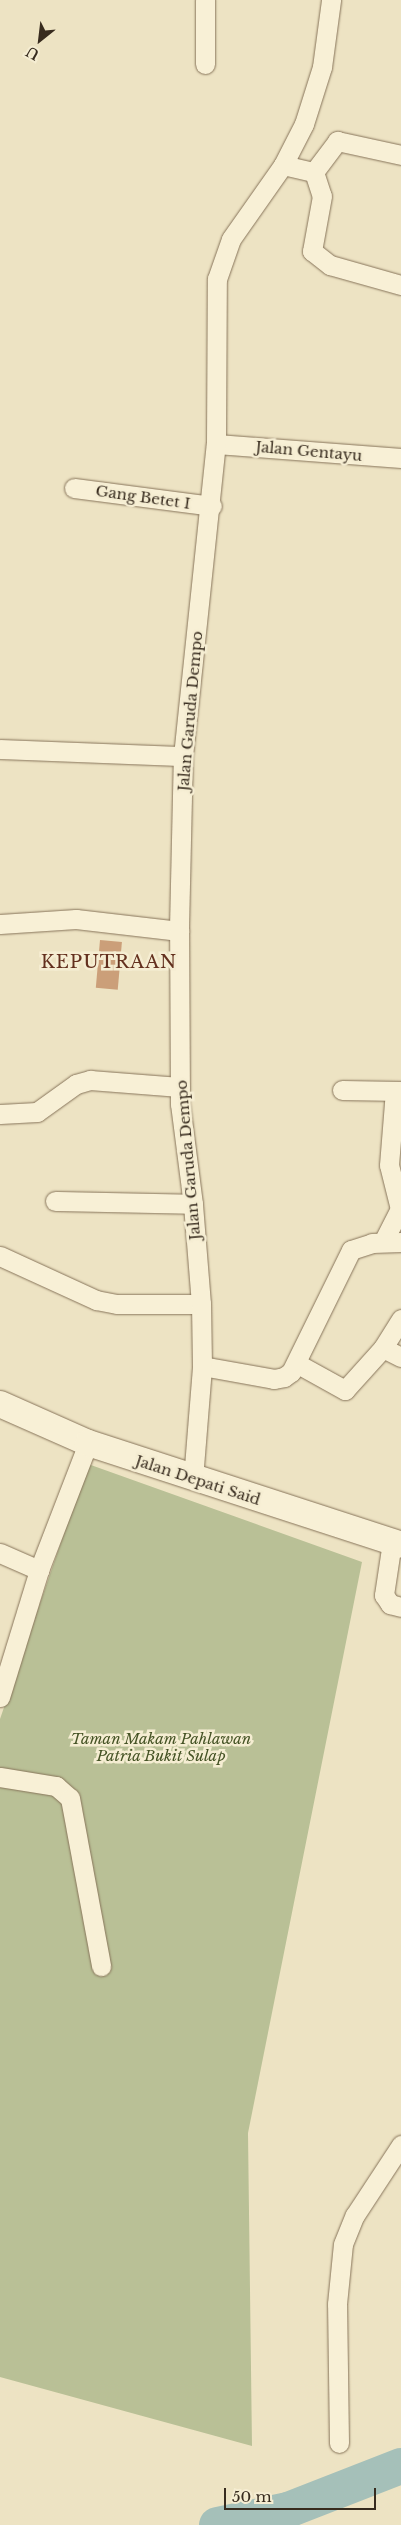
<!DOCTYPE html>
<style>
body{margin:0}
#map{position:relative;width:401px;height:2525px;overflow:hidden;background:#ede3c3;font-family:"Libre Baskerville",serif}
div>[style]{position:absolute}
.cemetery>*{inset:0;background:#b9c096}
.river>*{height:36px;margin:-18px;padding:0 18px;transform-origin:18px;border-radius:18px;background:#a5c0b9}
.building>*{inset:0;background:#cb9f79;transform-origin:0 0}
.roads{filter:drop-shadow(0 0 1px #87745a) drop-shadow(0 0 1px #87745a)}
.street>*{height:19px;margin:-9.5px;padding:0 9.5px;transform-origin:9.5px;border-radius:9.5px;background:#f8f0d6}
.secondary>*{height:26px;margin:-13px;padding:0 13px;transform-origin:13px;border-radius:13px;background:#f8f0d6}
span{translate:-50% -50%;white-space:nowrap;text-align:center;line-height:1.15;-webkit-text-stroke:5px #f5edd2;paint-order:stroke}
.street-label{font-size:15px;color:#372b1e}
.park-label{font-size:15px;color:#455325;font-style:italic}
.quarter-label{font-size:18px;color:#63301e;letter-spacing:1px}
.north{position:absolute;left:15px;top:15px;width:50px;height:50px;-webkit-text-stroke:4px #f5edd2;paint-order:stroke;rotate:209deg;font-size:14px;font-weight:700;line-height:20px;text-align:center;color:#372b1e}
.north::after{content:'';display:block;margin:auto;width:18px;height:22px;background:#372b1e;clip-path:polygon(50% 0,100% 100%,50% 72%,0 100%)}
.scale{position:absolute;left:224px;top:2488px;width:152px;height:22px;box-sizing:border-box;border:2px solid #372b1e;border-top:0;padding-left:6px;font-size:15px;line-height:18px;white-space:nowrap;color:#372b1e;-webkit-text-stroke:4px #f5edd2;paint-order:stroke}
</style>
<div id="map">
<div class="cemetery">
<i style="clip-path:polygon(88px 1464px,362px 1562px,248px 2133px,252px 2446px,0 2377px,0 1719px)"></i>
</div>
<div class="river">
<i style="left:217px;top:2525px;width:73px;rotate:-11.9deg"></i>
<i style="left:288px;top:2510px;width:121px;rotate:-21.3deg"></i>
</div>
<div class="building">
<i style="left:100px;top:940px;width:22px;height:48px;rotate:5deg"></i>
</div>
<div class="roads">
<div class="street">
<i style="left:205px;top:0;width:64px;rotate:90deg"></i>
<i style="left:283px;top:165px;width:32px;rotate:13deg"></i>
<i style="left:314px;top:172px;width:39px;rotate:-53deg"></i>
<i style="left:337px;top:141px;width:66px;rotate:12.3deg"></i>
<i style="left:314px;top:172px;width:25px;rotate:72deg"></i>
<i style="left:322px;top:196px;width:56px;rotate:100.3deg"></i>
<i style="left:312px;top:251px;width:23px;rotate:38deg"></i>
<i style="left:330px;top:265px;width:74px;rotate:15.7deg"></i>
<i style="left:216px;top:444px;width:186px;rotate:4.3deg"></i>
<i style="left:74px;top:488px;width:139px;rotate:7.4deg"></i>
<i style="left:0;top:749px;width:183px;rotate:2.2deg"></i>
<i style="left:0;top:924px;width:76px;rotate:-3.8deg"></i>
<i style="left:76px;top:919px;width:104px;rotate:6.6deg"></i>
<i style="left:342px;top:1090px;width:59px;rotate:1deg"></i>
<i style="left:0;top:1114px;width:37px;rotate:-3deg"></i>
<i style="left:37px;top:1112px;width:48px;rotate:-35.7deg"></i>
<i style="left:76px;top:1084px;width:15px;rotate:-16deg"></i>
<i style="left:90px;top:1080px;width:90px;rotate:4.4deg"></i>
<i style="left:55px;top:1201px;width:138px;rotate:1.2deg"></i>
<i style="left:383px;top:1242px;width:37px;rotate:-63deg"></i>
<i style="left:400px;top:1209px;width:45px;rotate:-104deg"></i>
<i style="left:389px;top:1165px;width:74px;rotate:-85.4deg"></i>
<i style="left:0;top:1256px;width:106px;rotate:24.6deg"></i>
<i style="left:96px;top:1300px;width:21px;rotate:11deg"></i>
<i style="left:117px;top:1304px;width:84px"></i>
<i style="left:401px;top:1319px;width:34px;rotate:122deg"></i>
<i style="left:383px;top:1348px;width:20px;rotate:27deg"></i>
<i style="left:296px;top:1363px;width:56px;rotate:28.9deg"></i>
<i style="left:345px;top:1390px;width:57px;rotate:-47.9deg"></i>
<i style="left:202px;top:1366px;width:73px;rotate:10.2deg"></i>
<i style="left:274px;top:1379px;width:10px;rotate:-11deg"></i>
<i style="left:284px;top:1377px;width:9px;rotate:-36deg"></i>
<i style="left:291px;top:1372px;width:136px;rotate:-63.8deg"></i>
<i style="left:351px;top:1250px;width:22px;rotate:-18deg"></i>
<i style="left:372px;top:1243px;width:29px;rotate:-2deg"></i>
<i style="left:193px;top:1479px;width:113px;rotate:-85.4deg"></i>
<i style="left:202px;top:1366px;width:62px;rotate:-90.9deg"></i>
<i style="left:201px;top:1304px;width:100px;rotate:-94.6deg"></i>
<i style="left:193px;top:1204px;width:101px;rotate:-97.4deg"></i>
<i style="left:180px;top:1104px;width:176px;rotate:-90.3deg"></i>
<i style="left:179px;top:928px;width:172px;rotate:-88.7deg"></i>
<i style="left:183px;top:756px;width:314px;rotate:-84deg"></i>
<i style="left:216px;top:444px;width:165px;rotate:-89.7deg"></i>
<i style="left:217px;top:279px;width:42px;rotate:-70.7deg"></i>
<i style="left:231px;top:239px;width:90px;rotate:-54.9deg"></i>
<i style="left:283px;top:165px;width:46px;rotate:-62.9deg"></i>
<i style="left:304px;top:124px;width:60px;rotate:-72.5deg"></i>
<i style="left:322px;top:67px;width:68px;rotate:-82.3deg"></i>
<i style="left:392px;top:1542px;width:54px;rotate:98.6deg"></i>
<i style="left:384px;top:1595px;width:11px;rotate:56deg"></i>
<i style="left:390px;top:1604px;width:11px;rotate:15deg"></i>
<i style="left:0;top:1553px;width:43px;rotate:23.6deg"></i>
<i style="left:0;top:1697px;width:133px;rotate:-72.9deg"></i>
<i style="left:39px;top:1570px;width:136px;rotate:-68.9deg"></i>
<i style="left:0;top:1777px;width:57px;rotate:9.1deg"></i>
<i style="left:56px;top:1786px;width:18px;rotate:41deg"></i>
<i style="left:70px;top:1798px;width:171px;rotate:79.5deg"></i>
<i style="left:339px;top:2443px;width:139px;rotate:-90.8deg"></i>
<i style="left:337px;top:2304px;width:60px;rotate:-84.3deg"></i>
<i style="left:343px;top:2244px;width:31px;rotate:-68deg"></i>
<i style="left:355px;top:2215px;width:84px;rotate:-56.7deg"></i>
</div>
<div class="secondary">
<i style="left:0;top:1404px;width:96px;rotate:23.9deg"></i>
<i style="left:88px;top:1443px;width:329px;rotate:18deg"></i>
</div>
</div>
<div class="street-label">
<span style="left:309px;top:451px;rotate:5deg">Jalan Gentayu</span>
<span style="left:143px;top:497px;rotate:8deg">Gang Betet I</span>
<span style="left:190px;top:711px;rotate:-85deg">Jalan Garuda Dempo</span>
<span style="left:188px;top:1160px;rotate:-95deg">Jalan Garuda Dempo</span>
<span style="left:198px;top:1480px;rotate:18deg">Jalan Depati Said</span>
</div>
<div class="park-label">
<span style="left:161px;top:1747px">Taman Makam Pahlawan<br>Patria Bukit Sulap</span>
</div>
<div class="quarter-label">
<span style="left:109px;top:962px">KEPUTRAAN</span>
</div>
<div class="north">U</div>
<div class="scale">50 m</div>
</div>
